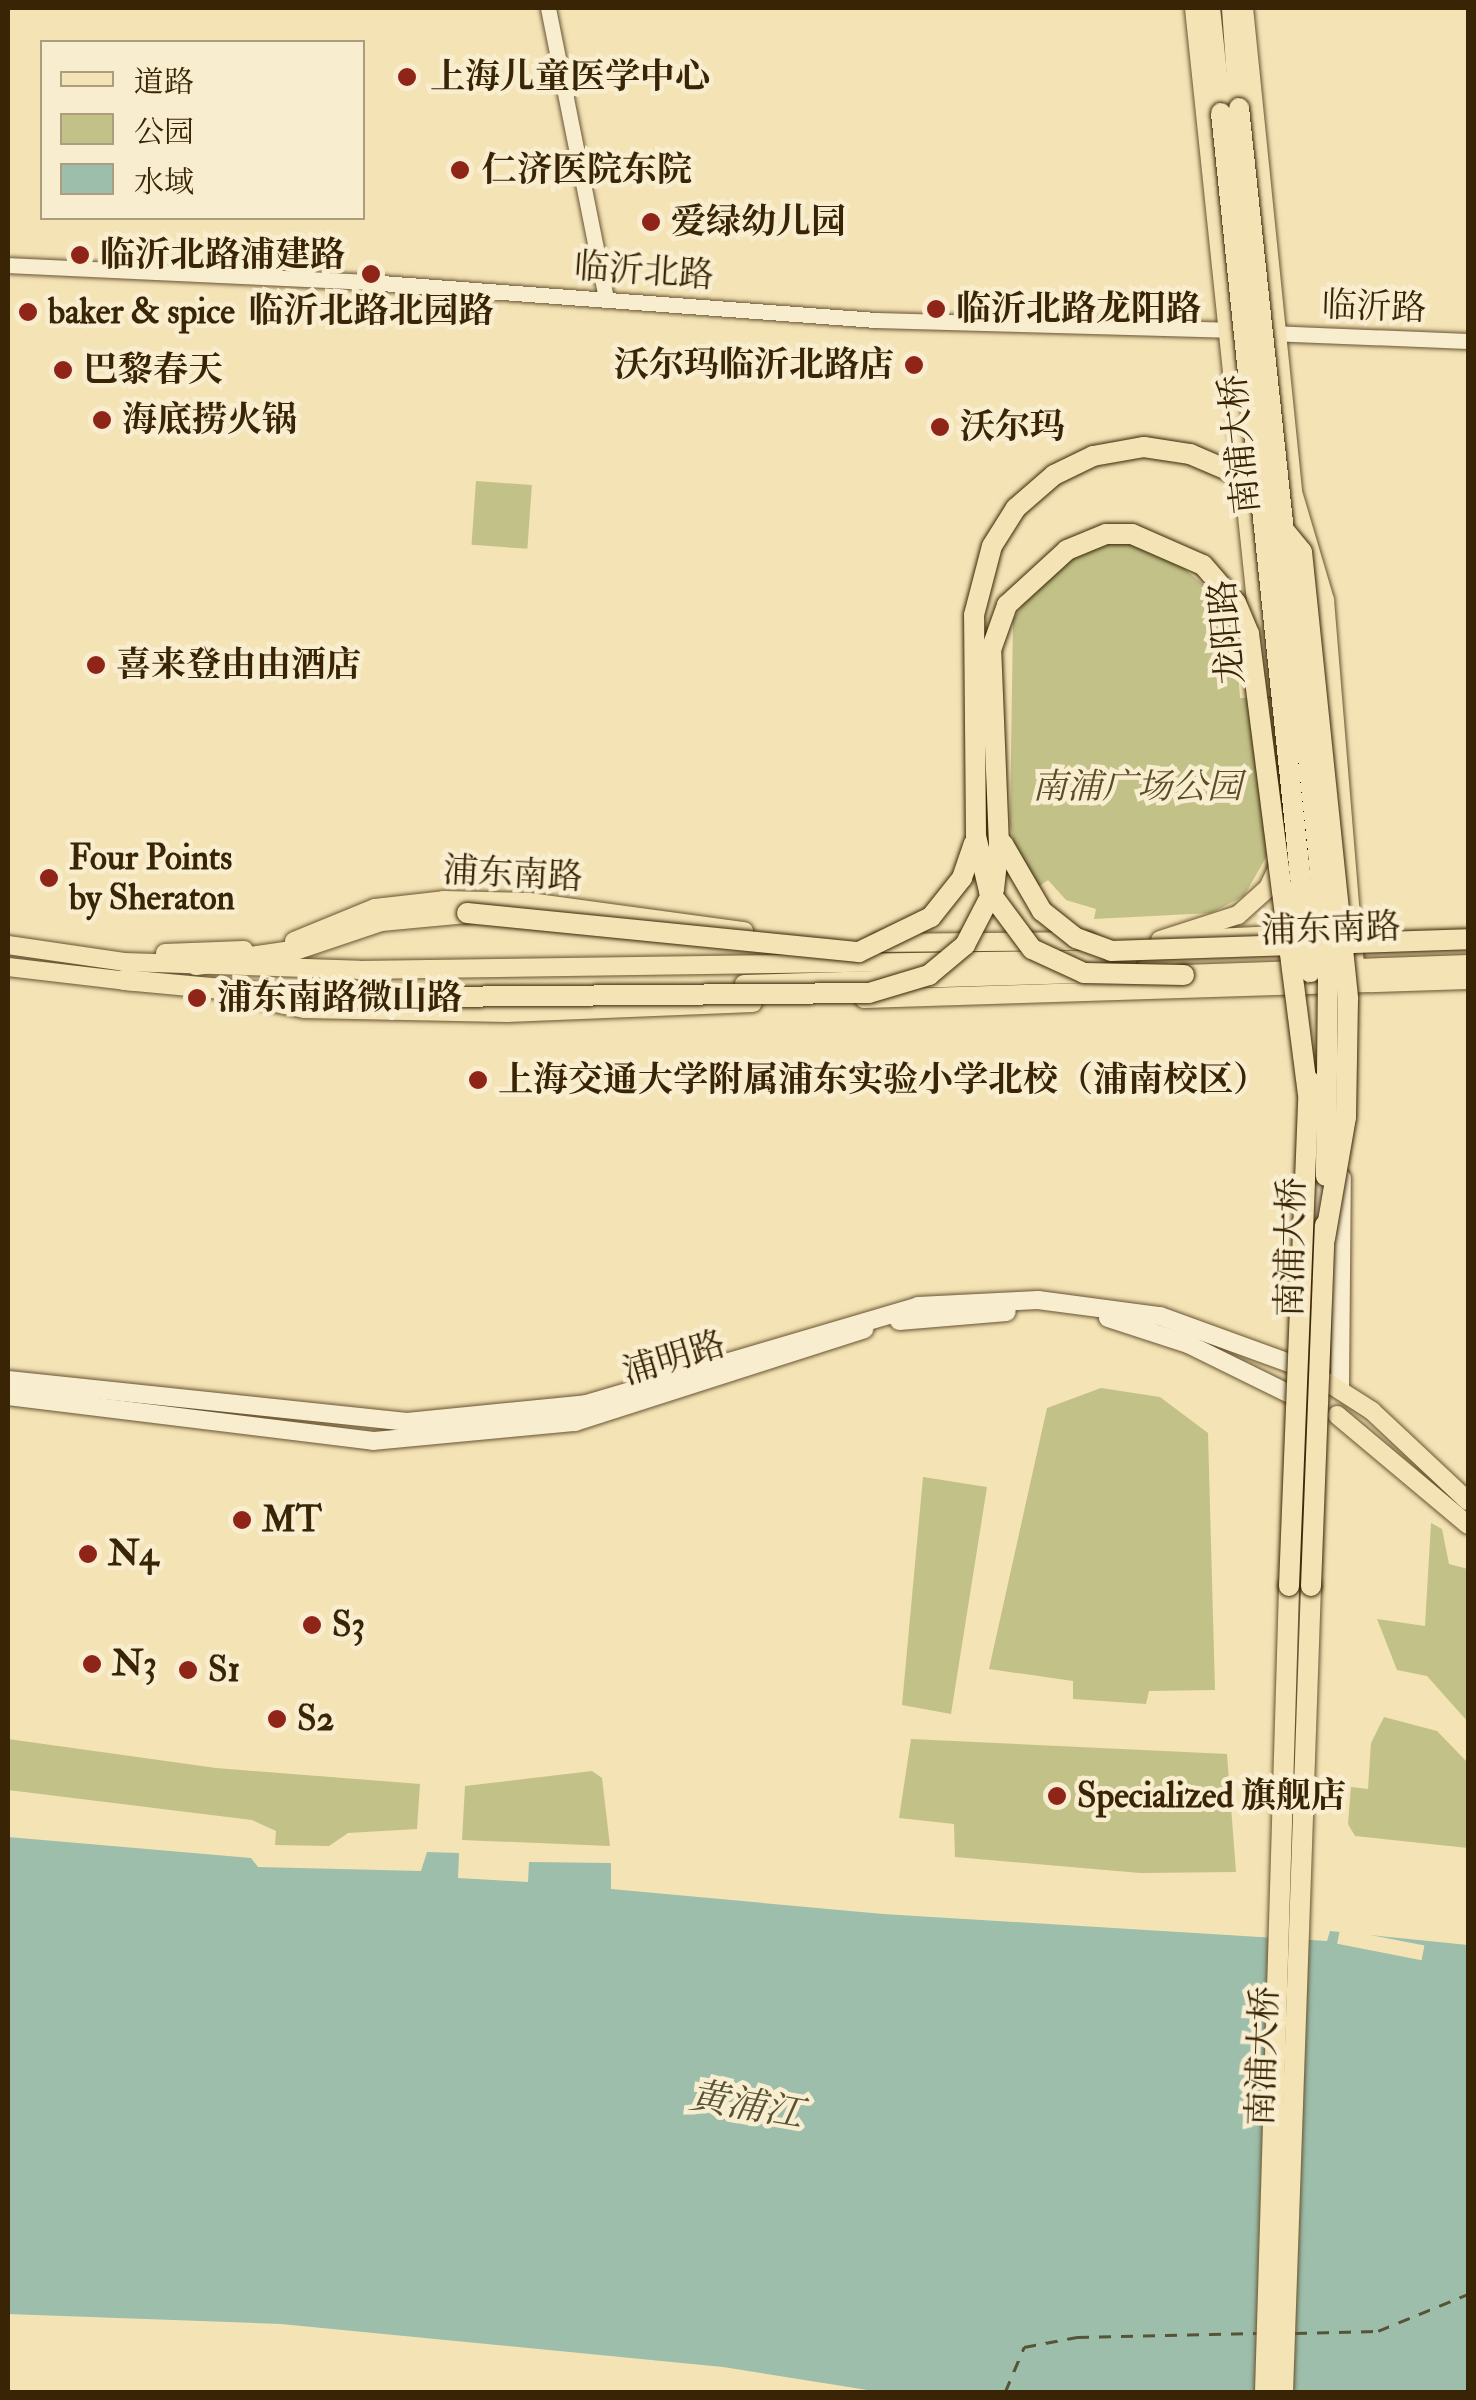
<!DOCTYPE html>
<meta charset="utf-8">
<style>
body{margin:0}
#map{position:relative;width:1476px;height:2400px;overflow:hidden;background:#f4e3b5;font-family:"IM FELL Double Pica","Noto Serif SC",serif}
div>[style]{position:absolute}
.green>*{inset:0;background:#c2c188;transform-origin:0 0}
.water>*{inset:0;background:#9cbeab}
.pier>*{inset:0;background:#f4e3b5;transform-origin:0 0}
.ferry>*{height:2.5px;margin-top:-1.25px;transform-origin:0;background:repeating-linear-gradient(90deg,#575337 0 12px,transparent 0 22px)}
.roads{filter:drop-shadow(0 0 2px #685431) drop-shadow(0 0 2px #685431)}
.tertiary>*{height:15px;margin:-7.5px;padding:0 7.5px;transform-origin:7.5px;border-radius:7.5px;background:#f8edcf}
.secondary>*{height:18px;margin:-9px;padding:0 9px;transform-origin:9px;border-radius:9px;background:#f8edcf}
.primary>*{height:18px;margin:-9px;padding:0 9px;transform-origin:9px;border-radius:9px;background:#f4e3b5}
.trunk>*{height:20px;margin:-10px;padding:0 10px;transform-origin:10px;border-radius:10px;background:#f4e3b5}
.bridges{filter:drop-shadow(0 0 2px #392505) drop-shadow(0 0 2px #392505)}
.trunk-bridge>*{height:20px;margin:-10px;padding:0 10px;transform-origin:10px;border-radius:10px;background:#f4e3b5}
.dots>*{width:28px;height:28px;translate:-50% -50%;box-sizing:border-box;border:5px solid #f8edcf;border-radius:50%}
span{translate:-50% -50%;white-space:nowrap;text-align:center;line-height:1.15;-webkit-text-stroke:9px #f8edcf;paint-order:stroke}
.poi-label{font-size:35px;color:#392505;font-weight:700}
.left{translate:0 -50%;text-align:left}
.right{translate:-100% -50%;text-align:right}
.street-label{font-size:35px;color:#392505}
.park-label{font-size:35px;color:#5b4c26;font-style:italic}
.water-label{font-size:38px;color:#575337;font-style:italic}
.frame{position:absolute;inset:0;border:10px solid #392505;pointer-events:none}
.legend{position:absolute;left:40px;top:40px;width:325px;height:180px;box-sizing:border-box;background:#f8edcf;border:2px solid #ac9d7e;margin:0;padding:12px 18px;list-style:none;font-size:30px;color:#392505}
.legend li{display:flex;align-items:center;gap:20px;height:50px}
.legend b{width:50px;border:2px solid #ac9d7e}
</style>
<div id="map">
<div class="green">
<i style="left:476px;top:481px;width:56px;height:64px;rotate:4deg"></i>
<i style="clip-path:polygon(1112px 543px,1157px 546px,1243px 618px,1252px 669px,1238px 672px,1240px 698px,1255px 698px,1272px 847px,1244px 896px,1211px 913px,1094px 919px,1096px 909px,1066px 900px,1048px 880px,1037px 888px,1017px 856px,1010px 824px,1013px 620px,1036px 583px,1069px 556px)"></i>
<i style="clip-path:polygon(1101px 1388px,1160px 1397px,1208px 1433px,1215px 1690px,1149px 1691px,1146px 1704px,1073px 1699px,1073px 1681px,989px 1669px,1047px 1408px)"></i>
<i style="clip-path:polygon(923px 1477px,987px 1487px,951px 1714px,902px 1705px)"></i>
<i style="clip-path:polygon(1431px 1523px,1442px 1529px,1449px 1564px,1468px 1569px,1468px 1722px,1427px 1676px,1397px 1670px,1377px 1619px,1425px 1626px)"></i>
<i style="clip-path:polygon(1384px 1717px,1437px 1731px,1468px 1763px,1468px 1848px,1355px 1836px,1348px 1824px,1351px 1787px,1368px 1789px,1371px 1743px)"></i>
<i style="clip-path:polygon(8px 1739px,216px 1768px,420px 1784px,417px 1829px,348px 1833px,329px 1846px,275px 1845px,276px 1831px,252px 1820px,8px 1790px)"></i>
<i style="clip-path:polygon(911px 1739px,1227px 1754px,1236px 1872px,1140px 1873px,955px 1857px,954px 1824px,899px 1818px)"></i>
<i style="clip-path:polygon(592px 1771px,602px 1778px,610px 1846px,462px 1840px,465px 1786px)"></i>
</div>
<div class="water">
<i style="clip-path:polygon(8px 1837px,251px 1858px,258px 1867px,421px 1871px,427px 1852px,459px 1853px,458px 1878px,528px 1882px,529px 1862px,611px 1863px,611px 1889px,883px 1914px,1327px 1941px,1330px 1931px,1468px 1945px,1468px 2392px,880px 2392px,723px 2367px,281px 2324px,8px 2314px)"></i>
</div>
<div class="pier">
<i style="left:1340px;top:1929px;width:86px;height:15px;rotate:11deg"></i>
</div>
<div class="ferry">
<i style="left:1295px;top:2333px;width:83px;rotate:-1.4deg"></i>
<i style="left:1378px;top:2331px;width:97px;rotate:-22.3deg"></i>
<i style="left:1005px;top:2392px;width:49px;rotate:-67.1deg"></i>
<i style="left:1024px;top:2347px;width:54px;rotate:-10.7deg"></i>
<i style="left:1077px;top:2337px;width:180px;rotate:-1.3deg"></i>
</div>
<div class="roads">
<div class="tertiary">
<i style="left:548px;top:8px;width:296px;rotate:78.7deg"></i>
<i style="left:8px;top:265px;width:360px;rotate:2.7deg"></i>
<i style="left:368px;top:282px;width:509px;rotate:4.28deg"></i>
<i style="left:876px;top:320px;width:360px;rotate:1.6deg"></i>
<i style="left:1269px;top:333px;width:199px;rotate:2.3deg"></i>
</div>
<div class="secondary">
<i style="left:1313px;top:1221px;width:74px;rotate:-86.9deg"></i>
<i style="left:1108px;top:1318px;width:84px;rotate:18deg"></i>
<i style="left:1188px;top:1344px;width:129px;rotate:26.2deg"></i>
<i style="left:899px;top:1321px;width:108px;rotate:-4.8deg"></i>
<i style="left:8px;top:1380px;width:401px;rotate:6deg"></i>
<i style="left:407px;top:1422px;width:180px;rotate:-5.7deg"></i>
<i style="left:586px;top:1404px;width:346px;rotate:-16.4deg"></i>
<i style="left:918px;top:1306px;width:120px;rotate:-2.9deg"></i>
<i style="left:1038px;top:1300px;width:123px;rotate:7.5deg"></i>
<i style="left:1160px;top:1316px;width:158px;rotate:20deg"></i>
<i style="left:1308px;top:1370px;width:53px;rotate:-88.9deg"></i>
<i style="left:1340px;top:1388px;width:210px;rotate:-89.5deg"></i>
<i style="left:8px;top:1396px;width:368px;rotate:7deg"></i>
<i style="left:373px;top:1441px;width:203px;rotate:-5.4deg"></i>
<i style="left:575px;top:1422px;width:304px;rotate:-17.8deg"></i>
</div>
<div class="primary">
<i style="left:1194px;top:8px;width:684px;rotate:84.04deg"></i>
<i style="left:1244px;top:8px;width:486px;rotate:84.2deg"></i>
<i style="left:1293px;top:492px;width:113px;rotate:73.5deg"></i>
<i style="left:1325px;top:600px;width:363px;rotate:85.3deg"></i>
<i style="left:1194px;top:939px;width:104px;rotate:-2.8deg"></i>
<i style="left:1160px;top:940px;width:82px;rotate:-17.8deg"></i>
<i style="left:1238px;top:915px;width:40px;rotate:-42deg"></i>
<i style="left:1268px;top:888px;width:26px;rotate:-65deg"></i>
<i style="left:294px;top:941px;width:87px;rotate:-22.2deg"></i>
<i style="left:375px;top:908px;width:69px;rotate:-6.6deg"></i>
<i style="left:444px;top:900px;width:85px;rotate:1.3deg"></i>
<i style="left:529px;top:902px;width:217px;rotate:7.7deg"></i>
<i style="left:879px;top:943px;width:209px;rotate:-0.5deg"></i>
<i style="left:8px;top:945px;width:117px;rotate:8.3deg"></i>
<i style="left:124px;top:962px;width:235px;rotate:1.9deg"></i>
<i style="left:359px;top:970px;width:769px;rotate:-0.82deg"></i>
<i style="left:165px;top:953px;width:79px;rotate:-2.2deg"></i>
<i style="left:8px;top:967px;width:129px;rotate:6.7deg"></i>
<i style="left:744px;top:984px;width:344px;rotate:-1.7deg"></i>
<i style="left:864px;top:999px;width:604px;rotate:-1.8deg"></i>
<i style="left:261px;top:1000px;width:44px;rotate:11.8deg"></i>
<i style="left:304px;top:1009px;width:203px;rotate:1.1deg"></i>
<i style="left:507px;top:1013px;width:246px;rotate:-2.3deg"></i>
<i style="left:1308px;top:1370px;width:76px;rotate:32.6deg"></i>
<i style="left:1372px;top:1411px;width:132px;rotate:43.2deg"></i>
<i style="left:1337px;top:1415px;width:171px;rotate:40deg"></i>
</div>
<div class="trunk">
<i style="left:1210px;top:8px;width:106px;rotate:84deg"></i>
<i style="left:1232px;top:8px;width:100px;rotate:86deg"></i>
<i style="left:196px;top:965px;width:97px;rotate:-8.3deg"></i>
<i style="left:292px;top:951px;width:94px;rotate:-18.6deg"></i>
<i style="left:381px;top:921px;width:86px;rotate:-5.3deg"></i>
<i style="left:1184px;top:975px;width:284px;rotate:-2deg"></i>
<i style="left:124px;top:980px;width:196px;rotate:5.3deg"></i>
<i style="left:1265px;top:2392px;width:806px;rotate:-88.29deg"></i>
<i style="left:1283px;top:2392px;width:806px;rotate:-88.01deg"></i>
</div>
</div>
<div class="bridges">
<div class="trunk-bridge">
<i style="left:1239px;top:108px;width:748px;rotate:83.94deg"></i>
<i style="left:1318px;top:852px;width:125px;rotate:85.4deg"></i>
<i style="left:1328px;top:977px;width:199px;rotate:90.6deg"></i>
<i style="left:1221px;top:113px;width:864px;rotate:84.08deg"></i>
<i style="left:1003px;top:844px;width:78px;rotate:59.8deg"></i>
<i style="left:1042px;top:911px;width:43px;rotate:38.5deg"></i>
<i style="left:1076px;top:938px;width:37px;rotate:20deg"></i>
<i style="left:1111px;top:951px;width:357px;rotate:-1.9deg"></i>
<i style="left:467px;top:913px;width:394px;rotate:5.7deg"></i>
<i style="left:859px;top:952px;width:80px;rotate:-25.9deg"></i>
<i style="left:931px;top:917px;width:50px;rotate:-51.5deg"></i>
<i style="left:962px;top:878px;width:37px;rotate:-71deg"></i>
<i style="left:1184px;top:975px;width:100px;rotate:-178.9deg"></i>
<i style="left:1084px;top:973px;width:57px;rotate:-155.2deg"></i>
<i style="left:1032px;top:949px;width:72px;rotate:-126.6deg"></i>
<i style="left:989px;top:891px;width:57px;rotate:-103.3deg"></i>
<i style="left:976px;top:836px;width:221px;rotate:-90.5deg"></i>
<i style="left:974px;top:615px;width:71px;rotate:-75.4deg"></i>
<i style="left:992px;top:546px;width:45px;rotate:-57.7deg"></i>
<i style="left:1016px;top:508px;width:50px;rotate:-41deg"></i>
<i style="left:1054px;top:475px;width:43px;rotate:-26deg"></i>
<i style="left:1093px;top:456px;width:52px;rotate:-10deg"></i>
<i style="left:1144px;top:447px;width:47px;rotate:8.7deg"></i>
<i style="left:1190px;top:454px;width:53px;rotate:23.2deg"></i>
<i style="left:1239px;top:475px;width:99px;rotate:50.7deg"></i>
<i style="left:1302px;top:552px;width:450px;rotate:84.1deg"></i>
<i style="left:1348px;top:1000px;width:117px;rotate:91deg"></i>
<i style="left:1346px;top:1117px;width:123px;rotate:99.8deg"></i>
<i style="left:319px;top:998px;width:550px;rotate:-0.52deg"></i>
<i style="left:869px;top:993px;width:63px;rotate:-16.7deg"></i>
<i style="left:929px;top:975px;width:47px;rotate:-39.8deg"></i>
<i style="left:965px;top:945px;width:63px;rotate:-62.6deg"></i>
<i style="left:994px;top:889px;width:44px;rotate:-83.5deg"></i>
<i style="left:999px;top:845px;width:195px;rotate:-92.3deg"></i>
<i style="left:991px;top:650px;width:48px;rotate:-70.4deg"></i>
<i style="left:1007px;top:605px;width:81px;rotate:-42.5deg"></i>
<i style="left:1067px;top:550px;width:42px;rotate:-22.3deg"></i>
<i style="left:1106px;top:534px;width:26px"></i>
<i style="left:1132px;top:534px;width:77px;rotate:23.6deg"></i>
<i style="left:1203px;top:565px;width:50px;rotate:49deg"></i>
<i style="left:1236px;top:603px;width:34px;rotate:67deg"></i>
<i style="left:1249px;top:634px;width:463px;rotate:82.7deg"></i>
<i style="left:1289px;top:1586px;width:506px;rotate:-87.74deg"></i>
<i style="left:1311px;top:1586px;width:361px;rotate:-87.8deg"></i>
</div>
</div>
<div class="dots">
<i style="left:407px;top:77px;background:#8f2418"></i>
<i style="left:460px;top:170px;background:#8f2418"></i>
<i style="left:651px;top:222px;background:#8f2418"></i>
<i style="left:80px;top:255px;background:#8f2418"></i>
<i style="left:371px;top:274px;background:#8f2418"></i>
<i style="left:936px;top:309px;background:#8f2418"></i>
<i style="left:28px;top:312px;background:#8f2418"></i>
<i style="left:914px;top:365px;background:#8f2418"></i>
<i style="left:63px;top:370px;background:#8f2418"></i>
<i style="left:102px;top:420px;background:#8f2418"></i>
<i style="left:940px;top:427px;background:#8f2418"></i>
<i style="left:96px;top:665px;background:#8f2418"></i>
<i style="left:49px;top:878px;background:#8f2418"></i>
<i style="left:197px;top:998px;background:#8f2418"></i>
<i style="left:478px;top:1080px;background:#8f2418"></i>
<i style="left:242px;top:1520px;background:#8f2418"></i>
<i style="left:88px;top:1554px;background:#8f2418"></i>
<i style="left:312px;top:1625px;background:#8f2418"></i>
<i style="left:92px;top:1664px;background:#8f2418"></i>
<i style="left:188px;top:1670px;background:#8f2418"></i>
<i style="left:277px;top:1719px;background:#8f2418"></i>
<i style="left:1057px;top:1796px;background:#8f2418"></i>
</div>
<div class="poi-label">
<span class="left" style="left:430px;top:77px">上海儿童医学中心</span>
<span class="left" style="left:482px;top:170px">仁济医院东院</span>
<span class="left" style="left:671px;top:222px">爱绿幼儿园</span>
<span class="left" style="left:100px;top:255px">临沂北路浦建路</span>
<span class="left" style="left:956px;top:309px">临沂北路龙阳路</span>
<span style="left:371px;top:311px">临沂北路北园路</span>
<span class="left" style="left:48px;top:312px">baker &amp; spice</span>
<span class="right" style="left:894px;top:365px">沃尔玛临沂北路店</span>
<span class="left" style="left:83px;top:370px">巴黎春天</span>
<span class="left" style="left:122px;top:420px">海底捞火锅</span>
<span class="left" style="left:960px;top:427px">沃尔玛</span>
<span class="left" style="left:116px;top:665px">喜来登由由酒店</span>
<span class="left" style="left:69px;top:878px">Four Points<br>by Sheraton</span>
<span class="left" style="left:217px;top:998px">浦东南路微山路</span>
<span class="left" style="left:498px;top:1080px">上海交通大学附属浦东实验小学北校（浦南校区）</span>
<span class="left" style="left:262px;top:1520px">MT</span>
<span class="left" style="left:108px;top:1554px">N4</span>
<span class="left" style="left:332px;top:1625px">S3</span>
<span class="left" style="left:112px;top:1664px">N3</span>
<span class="left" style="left:208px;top:1670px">S1</span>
<span class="left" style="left:297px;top:1719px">S2</span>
<span class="left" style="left:1077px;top:1796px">Specialized 旗舰店</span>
</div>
<div class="street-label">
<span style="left:644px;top:271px;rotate:4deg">临沂北路</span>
<span style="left:1374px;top:307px;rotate:2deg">临沂路</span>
<span style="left:1240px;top:444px;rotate:-96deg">南浦大桥</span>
<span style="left:1227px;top:632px;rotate:-95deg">龙阳路</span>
<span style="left:513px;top:874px;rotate:3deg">浦东南路</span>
<span style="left:1331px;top:929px;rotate:-2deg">浦东南路</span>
<span style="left:1291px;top:1247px;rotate:-89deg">南浦大桥</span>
<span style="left:674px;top:1358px;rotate:-17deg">浦明路</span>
<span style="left:1263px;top:2056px;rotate:-88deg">南浦大桥</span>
</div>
<div class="park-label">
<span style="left:1137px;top:787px">南浦广场公园</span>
</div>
<div class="water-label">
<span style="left:746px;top:2106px;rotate:10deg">黄浦江</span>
</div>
<div class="frame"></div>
<ul class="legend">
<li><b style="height:12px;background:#f4e3b5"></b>道路</li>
<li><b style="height:28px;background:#c2c188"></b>公园</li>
<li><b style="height:28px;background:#9cbeab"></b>水域</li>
</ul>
</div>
